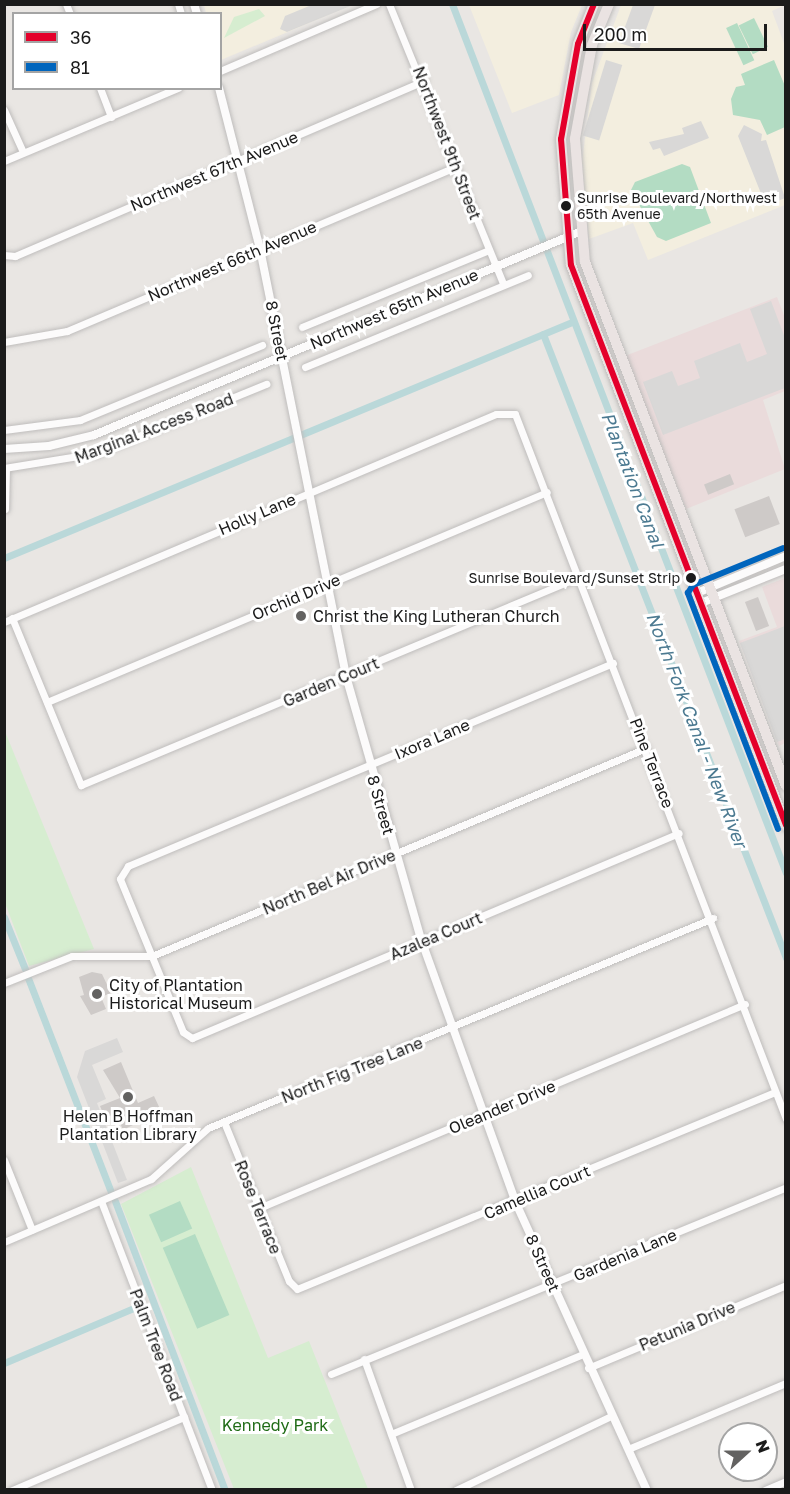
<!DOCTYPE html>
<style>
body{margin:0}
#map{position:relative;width:790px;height:1494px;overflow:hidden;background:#e9e6e3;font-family:"Golos Text",sans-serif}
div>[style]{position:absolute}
.commercial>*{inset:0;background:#eadbdb}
.education>*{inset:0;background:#f3eedf}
.park>*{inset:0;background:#d6edd0}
.pitch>*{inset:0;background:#b3dcc3;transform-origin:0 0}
.parking>*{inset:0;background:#d9d8d7;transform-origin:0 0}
.canal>*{height:7px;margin:-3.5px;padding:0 3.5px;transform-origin:3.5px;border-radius:3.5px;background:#bad8d9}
.building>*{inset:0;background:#cecac8;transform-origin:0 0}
.roads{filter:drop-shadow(0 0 2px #bfbdbc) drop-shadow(0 0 2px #bfbdbc)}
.minor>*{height:7px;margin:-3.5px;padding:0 3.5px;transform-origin:3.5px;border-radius:3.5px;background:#fcfbfb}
.tertiary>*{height:8px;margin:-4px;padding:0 4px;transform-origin:4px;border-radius:4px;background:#fcfbfb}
.trunk>*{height:10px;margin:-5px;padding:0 5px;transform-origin:5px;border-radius:5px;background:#eae3e2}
.bus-1>*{height:6px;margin:-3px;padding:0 3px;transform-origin:3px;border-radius:3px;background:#e4002b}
.bus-2>*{height:6px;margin:-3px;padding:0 3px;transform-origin:3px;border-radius:3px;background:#0065bd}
.dots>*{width:16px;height:16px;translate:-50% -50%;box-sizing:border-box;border:3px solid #fff;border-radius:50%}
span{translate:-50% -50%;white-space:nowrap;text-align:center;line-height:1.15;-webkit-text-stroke:6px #fff;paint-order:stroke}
.bus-label{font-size:14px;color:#1b1b1b}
.left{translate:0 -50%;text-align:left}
.right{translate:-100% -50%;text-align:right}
.street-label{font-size:16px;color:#1b1b1b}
.poi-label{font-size:16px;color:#1b1b1b}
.park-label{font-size:16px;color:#1f6b16}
.water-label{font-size:18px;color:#4c7a91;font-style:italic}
.frame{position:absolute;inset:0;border:6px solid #1b1b1b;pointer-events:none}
.legend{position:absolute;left:12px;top:12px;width:210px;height:78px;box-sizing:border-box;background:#fff;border:2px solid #a4a4a4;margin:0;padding:8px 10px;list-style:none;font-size:18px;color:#1b1b1b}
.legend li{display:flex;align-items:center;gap:12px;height:30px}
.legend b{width:30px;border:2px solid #a4a4a4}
.north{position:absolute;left:718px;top:1422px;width:60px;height:60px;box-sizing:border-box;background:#fff;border:2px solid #a4a4a4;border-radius:50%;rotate:69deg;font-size:16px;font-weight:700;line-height:24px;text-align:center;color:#1b1b1b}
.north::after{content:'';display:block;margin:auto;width:21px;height:27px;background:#636261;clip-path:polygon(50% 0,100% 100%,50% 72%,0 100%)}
.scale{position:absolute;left:583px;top:24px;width:184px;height:27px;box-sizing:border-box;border:3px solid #1b1b1b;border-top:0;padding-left:8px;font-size:18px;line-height:21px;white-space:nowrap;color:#1b1b1b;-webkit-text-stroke:4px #fff;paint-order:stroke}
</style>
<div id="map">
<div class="commercial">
<i style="clip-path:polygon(777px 297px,785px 318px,785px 391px,763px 400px,785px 469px,686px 509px,625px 356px)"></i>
<i style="clip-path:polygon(785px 578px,785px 743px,779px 746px,739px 641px,777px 627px,762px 587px)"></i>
</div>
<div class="education">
<i style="clip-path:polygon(204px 5px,352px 5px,221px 60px,220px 14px,206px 13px)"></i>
<i style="clip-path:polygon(469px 5px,582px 5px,571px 32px,559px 95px,512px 113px)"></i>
<i style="clip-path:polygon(621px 5px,785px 5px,772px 11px,785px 46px,785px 205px,648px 260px,633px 223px,589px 239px,582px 162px,592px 83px)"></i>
</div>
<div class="park">
<i style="clip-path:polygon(259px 9px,265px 16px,224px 38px,234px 17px)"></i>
<i style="clip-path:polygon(4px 729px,94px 949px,29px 966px,5px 903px)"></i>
<i style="clip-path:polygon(191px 1167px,268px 1358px,309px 1341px,368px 1489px,234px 1489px,121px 1204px)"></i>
</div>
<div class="pitch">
<i style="left:754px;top:18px;width:32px;height:17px;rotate:64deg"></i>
<i style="left:737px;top:23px;width:41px;height:12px;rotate:65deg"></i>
<i style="clip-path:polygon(774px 60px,785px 86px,785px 127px,767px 135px,760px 120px,733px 115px,731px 99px,736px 87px,745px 85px,741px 74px)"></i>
<i style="clip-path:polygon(682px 164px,690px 167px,711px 223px,666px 241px,657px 237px,631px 190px,635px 182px)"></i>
<i style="left:180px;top:1201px;width:30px;height:34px;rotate:66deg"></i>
<i style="left:195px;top:1234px;width:88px;height:35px;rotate:67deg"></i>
</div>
<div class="parking">
<i style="clip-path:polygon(314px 4px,353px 5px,287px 32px,280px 29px,285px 16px)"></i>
<i style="clip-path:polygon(633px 5px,655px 5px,639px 49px,619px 43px)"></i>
<i style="left:606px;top:60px;width:17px;height:79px;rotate:17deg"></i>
<i style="clip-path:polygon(701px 121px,709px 138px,664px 156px,660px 148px,653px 150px,649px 142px,684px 134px,682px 128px)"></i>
<i style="clip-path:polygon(744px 125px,762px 134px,761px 141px,766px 140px,785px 198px,766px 206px,738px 136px)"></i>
<i style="clip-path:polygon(771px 301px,785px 338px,785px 388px,663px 435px,643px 382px,672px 371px,678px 386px,700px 378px,694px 361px,740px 343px,747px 362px,767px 354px,750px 309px)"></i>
<i style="clip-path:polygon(785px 626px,785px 739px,777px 742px,740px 643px)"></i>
<i style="clip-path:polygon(117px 1038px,123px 1052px,92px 1065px,106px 1099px,97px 1103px,127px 1180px,118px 1183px,77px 1077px,85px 1051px)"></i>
</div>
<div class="canal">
<i style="left:452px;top:4px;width:931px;rotate:68.98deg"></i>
<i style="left:543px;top:334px;width:670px;rotate:68.72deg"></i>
<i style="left:4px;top:558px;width:615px;rotate:-22.56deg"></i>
<i style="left:4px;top:917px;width:56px;rotate:68deg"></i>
<i style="left:28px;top:978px;width:230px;rotate:68.8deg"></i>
<i style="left:115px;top:1201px;width:309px;rotate:69.2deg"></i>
<i style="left:4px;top:1363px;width:143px;rotate:-23deg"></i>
</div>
<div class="building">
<i style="left:730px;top:474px;width:11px;height:28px;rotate:68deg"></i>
<i style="left:769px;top:496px;width:30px;height:37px;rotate:69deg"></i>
<i style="left:758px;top:597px;width:31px;height:14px;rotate:69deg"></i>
<i style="clip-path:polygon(92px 972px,102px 974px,111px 993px,101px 997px,106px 1009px,91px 1015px,80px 996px,84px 995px,79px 977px)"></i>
<i style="clip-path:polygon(121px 1062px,138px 1103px,154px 1096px,161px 1111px,123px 1130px,116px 1113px,105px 1118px,100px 1106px,120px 1098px,103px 1070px)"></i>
</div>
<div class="roads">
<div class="minor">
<i style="left:66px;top:4px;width:11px;rotate:68deg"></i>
<i style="left:178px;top:4px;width:10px;rotate:73deg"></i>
<i style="left:389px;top:4px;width:302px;rotate:67.8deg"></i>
<i style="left:220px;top:71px;width:170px;rotate:-23.2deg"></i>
<i style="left:100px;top:88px;width:31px;rotate:69deg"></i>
<i style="left:4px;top:110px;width:46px;rotate:65.7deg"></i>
<i style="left:4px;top:161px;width:189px;rotate:-22.8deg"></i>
<i style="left:4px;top:255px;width:11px;rotate:5deg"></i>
<i style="left:15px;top:256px;width:445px;rotate:-23.2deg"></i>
<i style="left:302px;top:327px;width:202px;rotate:-22.4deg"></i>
<i style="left:4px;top:342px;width:64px;rotate:-9.9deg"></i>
<i style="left:67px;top:331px;width:422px;rotate:-22.9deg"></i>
<i style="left:305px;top:367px;width:241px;rotate:-22.4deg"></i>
<i style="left:4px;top:430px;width:77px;rotate:-7.5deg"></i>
<i style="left:80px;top:420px;width:197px;rotate:-22.4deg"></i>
<i style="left:4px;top:468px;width:94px;rotate:-9.2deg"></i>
<i style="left:97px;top:453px;width:183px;rotate:-22.2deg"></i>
<i style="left:5px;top:509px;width:41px;rotate:-88.6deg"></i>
<i style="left:12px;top:618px;width:181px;rotate:67.6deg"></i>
<i style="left:81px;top:785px;width:540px;rotate:-22.67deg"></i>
<i style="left:4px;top:622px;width:534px;rotate:-22.92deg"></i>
<i style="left:496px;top:414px;width:19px"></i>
<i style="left:515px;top:414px;width:755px;rotate:68.97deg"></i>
<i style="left:613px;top:663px;width:526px;rotate:157.29deg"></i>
<i style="left:128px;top:866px;width:15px;rotate:122deg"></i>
<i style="left:120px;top:879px;width:165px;rotate:67.6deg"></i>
<i style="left:183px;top:1032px;width:11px;rotate:34deg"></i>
<i style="left:192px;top:1038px;width:528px;rotate:-22.83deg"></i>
<i style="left:47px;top:702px;width:542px;rotate:-22.78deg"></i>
<i style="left:4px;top:983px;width:73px;rotate:-21.7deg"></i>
<i style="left:72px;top:956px;width:80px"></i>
<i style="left:152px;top:956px;width:536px;rotate:-22.83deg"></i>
<i style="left:224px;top:1122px;width:172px;rotate:67.8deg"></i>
<i style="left:289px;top:1281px;width:11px;rotate:45deg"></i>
<i style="left:297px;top:1289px;width:517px;rotate:-22.4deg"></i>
<i style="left:4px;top:1160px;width:75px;rotate:68.2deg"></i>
<i style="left:101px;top:1201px;width:310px;rotate:69deg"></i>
<i style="left:259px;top:1208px;width:527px;rotate:-22.77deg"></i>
<i style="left:4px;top:1242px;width:160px;rotate:-23.2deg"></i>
<i style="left:151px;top:1179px;width:76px;rotate:-41.8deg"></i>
<i style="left:208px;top:1128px;width:547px;rotate:-22.58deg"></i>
<i style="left:364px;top:1359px;width:139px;rotate:70.3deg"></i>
<i style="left:588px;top:1368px;width:215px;rotate:-22.7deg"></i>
<i style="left:331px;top:1374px;width:492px;rotate:-22.3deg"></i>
<i style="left:391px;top:1434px;width:206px;rotate:-22.6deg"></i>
<i style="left:628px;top:1449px;width:171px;rotate:-22.7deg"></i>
<i style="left:12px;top:1490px;width:187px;rotate:-23deg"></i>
<i style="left:456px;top:1490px;width:172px;rotate:-25.5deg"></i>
<i style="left:765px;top:1490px;width:23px;rotate:-23deg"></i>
</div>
<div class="tertiary">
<i style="left:194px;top:4px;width:10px;rotate:73deg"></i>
<i style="left:219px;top:88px;width:166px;rotate:75.7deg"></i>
<i style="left:260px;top:249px;width:436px;rotate:78.6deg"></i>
<i style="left:346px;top:676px;width:277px;rotate:74.1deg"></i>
<i style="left:422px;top:942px;width:275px;rotate:70.2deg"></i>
<i style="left:515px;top:1201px;width:318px;rotate:65.5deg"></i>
<i style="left:4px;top:449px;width:45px;rotate:-3.8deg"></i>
<i style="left:49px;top:446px;width:46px;rotate:-13.7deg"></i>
<i style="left:94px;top:435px;width:526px;rotate:-22.71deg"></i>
<i style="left:697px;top:593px;width:96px;rotate:-22.6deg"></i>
<i style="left:701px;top:603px;width:92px;rotate:-21.8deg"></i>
</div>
<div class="trunk">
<i style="left:594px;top:4px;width:43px;rotate:111.8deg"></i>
<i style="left:578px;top:44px;width:97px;rotate:100.1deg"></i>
<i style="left:561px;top:139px;width:126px;rotate:85.5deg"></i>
<i style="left:571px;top:265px;width:601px;rotate:69.03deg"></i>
<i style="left:609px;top:4px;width:44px;rotate:112.5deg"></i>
<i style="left:592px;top:45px;width:96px;rotate:100.3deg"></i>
<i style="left:575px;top:139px;width:123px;rotate:85.4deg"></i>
<i style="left:585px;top:262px;width:561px;rotate:69.01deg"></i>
</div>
</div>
<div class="bus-1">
<i style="left:594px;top:4px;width:43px;rotate:111.8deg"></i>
<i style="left:578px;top:44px;width:97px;rotate:100.1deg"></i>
<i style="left:561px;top:139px;width:126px;rotate:85.5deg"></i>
<i style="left:571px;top:265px;width:600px;rotate:69deg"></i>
</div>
<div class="bus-2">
<i style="left:778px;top:829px;width:253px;rotate:-110.9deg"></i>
<i style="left:688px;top:593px;width:9px;rotate:-58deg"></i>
<i style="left:693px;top:585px;width:97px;rotate:-22.3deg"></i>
</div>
<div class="dots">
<i style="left:566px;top:206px;background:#1b1b1b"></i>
<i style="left:691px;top:578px;background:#1b1b1b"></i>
<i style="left:301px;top:616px;background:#636261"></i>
<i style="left:97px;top:994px;background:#636261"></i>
<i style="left:128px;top:1097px;background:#636261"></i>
</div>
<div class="bus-label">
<span class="left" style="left:577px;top:206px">Sunrise Boulevard/Northwest<br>65th Avenue</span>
<span class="right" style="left:680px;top:578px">Sunrise Boulevard/Sunset Strip</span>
</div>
<div class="street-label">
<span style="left:447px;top:143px;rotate:69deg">Northwest 9th Street</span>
<span style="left:214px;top:171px;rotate:-23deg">Northwest 67th Avenue</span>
<span style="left:232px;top:261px;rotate:-23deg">Northwest 66th Avenue</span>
<span style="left:394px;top:309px;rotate:-23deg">Northwest 65th Avenue</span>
<span style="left:277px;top:331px;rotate:79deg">8 Street</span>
<span style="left:154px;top:428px;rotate:-21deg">Marginal Access Road</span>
<span style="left:257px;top:514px;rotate:-23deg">Holly Lane</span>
<span style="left:296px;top:597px;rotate:-23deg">Orchid Drive</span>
<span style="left:331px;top:682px;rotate:-23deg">Garden Court</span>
<span style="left:432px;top:739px;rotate:-23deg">Ixora Lane</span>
<span style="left:652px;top:763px;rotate:69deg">Pine Terrace</span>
<span style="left:381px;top:805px;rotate:74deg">8 Street</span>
<span style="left:329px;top:882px;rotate:-23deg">North Bel Air Drive</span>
<span style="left:436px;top:936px;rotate:-23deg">Azalea Court</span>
<span style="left:352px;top:1070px;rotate:-22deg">North Fig Tree Lane</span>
<span style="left:502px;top:1107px;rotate:-23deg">Oleander Drive</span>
<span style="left:537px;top:1192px;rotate:-23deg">Camellia Court</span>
<span style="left:258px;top:1207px;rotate:68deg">Rose Terrace</span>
<span style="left:625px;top:1255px;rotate:-23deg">Gardenia Lane</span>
<span style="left:543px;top:1263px;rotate:66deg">8 Street</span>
<span style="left:687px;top:1326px;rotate:-23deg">Petunia Drive</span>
<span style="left:156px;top:1345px;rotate:69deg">Palm Tree Road</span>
</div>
<div class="poi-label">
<span class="left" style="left:313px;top:616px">Christ the King Lutheran Church</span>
<span class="left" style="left:109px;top:994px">City of Plantation<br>Historical Museum</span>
<span style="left:128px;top:1125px">Helen B Hoffman<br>Plantation Library</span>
</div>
<div class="park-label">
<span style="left:275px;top:1425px">Kennedy Park</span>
</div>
<div class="water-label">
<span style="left:633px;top:480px;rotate:69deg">Plantation Canal</span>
<span style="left:697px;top:730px;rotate:69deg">North Fork Canal - New River</span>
</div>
<div class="frame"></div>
<ul class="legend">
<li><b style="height:8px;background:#e4002b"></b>36</li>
<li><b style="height:8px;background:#0065bd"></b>81</li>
</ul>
<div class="north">N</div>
<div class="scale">200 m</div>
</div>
